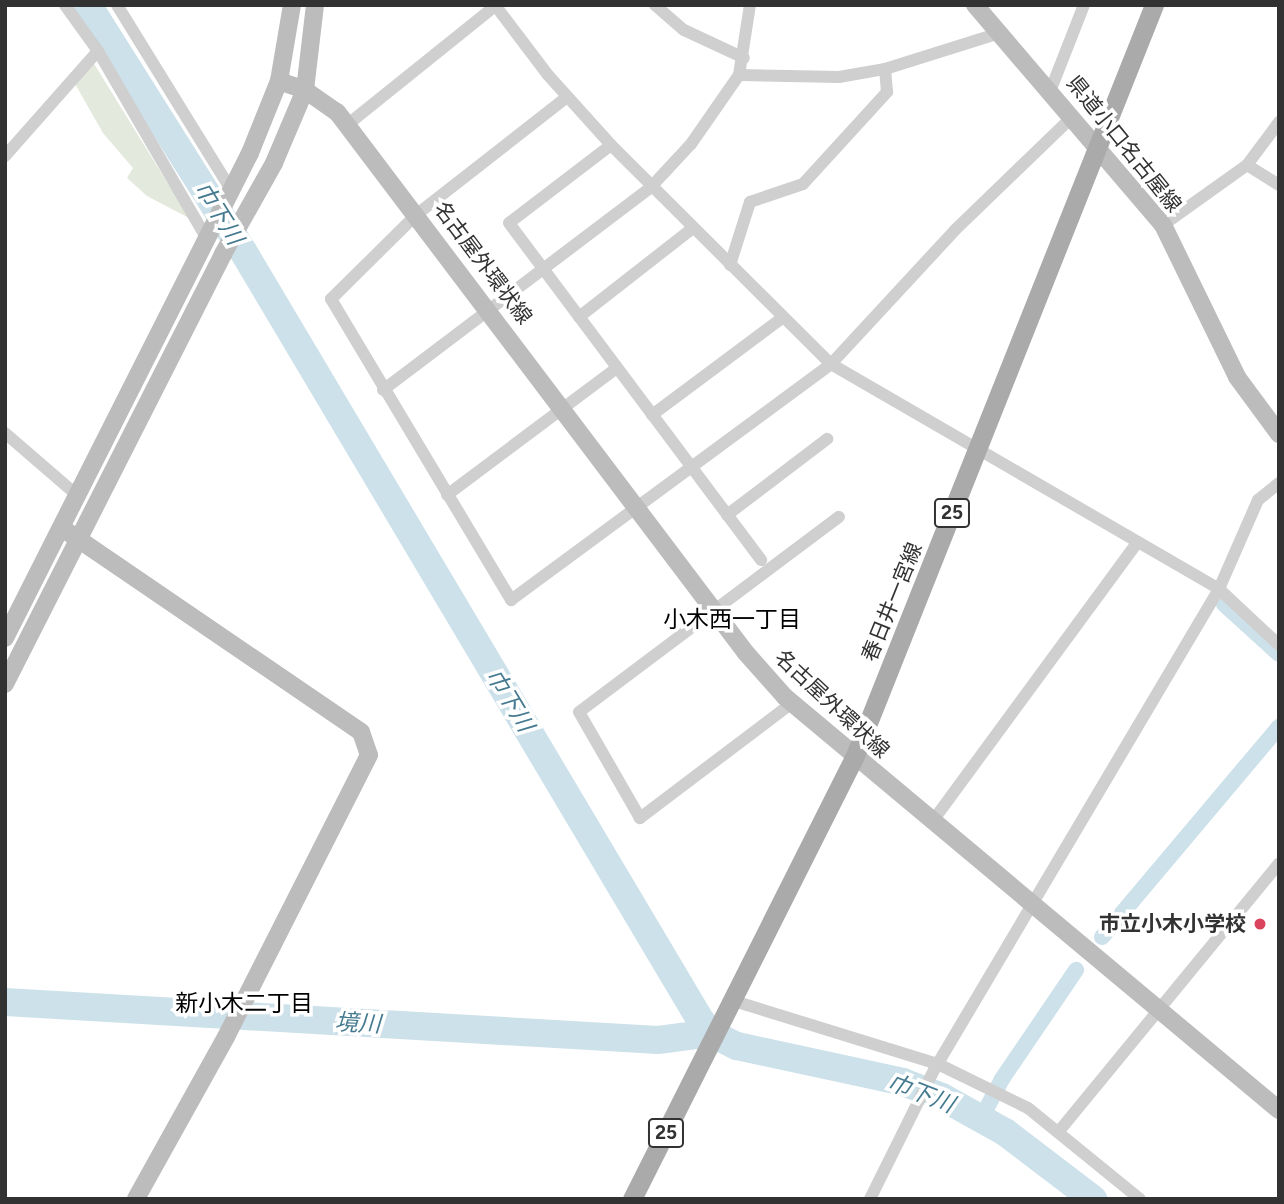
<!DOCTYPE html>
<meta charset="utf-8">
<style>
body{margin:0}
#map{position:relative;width:1284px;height:1204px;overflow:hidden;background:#fff;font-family:Figtree,"Noto Sans JP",sans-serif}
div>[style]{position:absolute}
.green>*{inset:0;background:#e3e9dc}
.canal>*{height:16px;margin:-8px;padding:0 8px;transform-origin:8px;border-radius:8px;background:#cde1ea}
.river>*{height:28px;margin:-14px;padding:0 14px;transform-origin:14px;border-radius:14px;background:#cde1ea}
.street>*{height:12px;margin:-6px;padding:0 6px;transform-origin:6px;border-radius:6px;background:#cfcfcf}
.secondary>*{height:18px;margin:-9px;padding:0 9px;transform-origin:9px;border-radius:9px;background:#bcbcbc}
.primary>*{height:19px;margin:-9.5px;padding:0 9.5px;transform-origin:9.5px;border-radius:9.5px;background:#aaa}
.dots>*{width:19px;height:19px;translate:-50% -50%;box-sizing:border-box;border:4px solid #fff;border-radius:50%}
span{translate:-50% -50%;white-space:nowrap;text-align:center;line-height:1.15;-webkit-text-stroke:7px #fff;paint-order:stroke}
.shield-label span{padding:2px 5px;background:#fff;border:2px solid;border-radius:5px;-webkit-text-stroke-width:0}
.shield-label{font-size:19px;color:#323232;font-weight:700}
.street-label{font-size:21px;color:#323232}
.poi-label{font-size:21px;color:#323232;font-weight:700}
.right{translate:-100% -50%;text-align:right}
.water-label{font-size:23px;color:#457a90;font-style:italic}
.neighbourhood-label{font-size:23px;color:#000}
.frame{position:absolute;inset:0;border:7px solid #323232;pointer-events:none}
</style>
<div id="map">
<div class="green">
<i style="clip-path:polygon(93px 62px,189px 218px,147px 196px,127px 178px,133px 168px,103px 133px,74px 82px)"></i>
</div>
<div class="canal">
<i style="left:1224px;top:604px;width:74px;rotate:42.3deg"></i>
<i style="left:1102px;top:937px;width:275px;rotate:-49.9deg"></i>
<i style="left:982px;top:1117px;width:43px;rotate:-62.2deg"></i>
<i style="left:1002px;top:1079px;width:132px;rotate:-55.8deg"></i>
</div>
<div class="river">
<i style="left:88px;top:5px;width:291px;rotate:57.8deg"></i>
<i style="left:243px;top:251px;width:896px;rotate:59.26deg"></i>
<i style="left:701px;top:1021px;width:16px;rotate:50deg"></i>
<i style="left:711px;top:1033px;width:29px;rotate:27deg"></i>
<i style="left:737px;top:1046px;width:170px;rotate:12.2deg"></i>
<i style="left:903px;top:1082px;width:42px;rotate:21deg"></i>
<i style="left:942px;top:1097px;width:72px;rotate:29.1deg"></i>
<i style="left:1005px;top:1132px;width:111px;rotate:37.3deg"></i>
<i style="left:5px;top:1002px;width:654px;rotate:3.33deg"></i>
<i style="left:658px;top:1040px;width:53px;rotate:-7.5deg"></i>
</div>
<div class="street">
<i style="left:117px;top:5px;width:219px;rotate:58.3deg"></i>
<i style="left:495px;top:5px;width:88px;rotate:52.9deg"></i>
<i style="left:548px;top:75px;width:94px;rotate:48deg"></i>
<i style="left:611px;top:145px;width:310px;rotate:44.9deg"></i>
<i style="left:831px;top:364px;width:449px;rotate:30.1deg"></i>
<i style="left:1219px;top:589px;width:559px;rotate:120.65deg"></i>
<i style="left:934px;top:1070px;width:144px;rotate:116.4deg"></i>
<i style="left:655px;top:5px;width:38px;rotate:41deg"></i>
<i style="left:684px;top:30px;width:66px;rotate:25deg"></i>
<i style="left:98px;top:51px;width:217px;rotate:59.9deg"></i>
<i style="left:739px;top:75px;width:100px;rotate:1.1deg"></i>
<i style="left:839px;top:77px;width:47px;rotate:-9.9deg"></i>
<i style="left:885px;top:69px;width:121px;rotate:-17.4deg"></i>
<i style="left:1051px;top:89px;width:90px;rotate:-68.6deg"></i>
<i style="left:567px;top:97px;width:190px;rotate:142deg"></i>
<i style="left:417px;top:214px;width:121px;rotate:135.3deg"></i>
<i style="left:331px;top:299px;width:351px;rotate:59.1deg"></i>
<i style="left:511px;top:600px;width:398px;rotate:-36.4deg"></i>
<i style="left:831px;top:364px;width:183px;rotate:-47.2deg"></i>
<i style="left:955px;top:230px;width:164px;rotate:-44deg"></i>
<i style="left:347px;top:125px;width:191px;rotate:-38.8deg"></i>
<i style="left:611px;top:145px;width:128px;rotate:142.6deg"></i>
<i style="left:509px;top:223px;width:421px;rotate:53.2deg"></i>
<i style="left:5px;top:156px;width:140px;rotate:-48.5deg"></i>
<i style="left:98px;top:51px;width:57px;rotate:-125.7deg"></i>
<i style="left:1247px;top:165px;width:38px;rotate:32deg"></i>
<i style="left:1163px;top:225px;width:103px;rotate:-35.5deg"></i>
<i style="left:1247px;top:165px;width:54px;rotate:-53.3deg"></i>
<i style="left:730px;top:265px;width:66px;rotate:-72.4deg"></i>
<i style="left:750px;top:202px;width:56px;rotate:-18.8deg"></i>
<i style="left:803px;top:184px;width:125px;rotate:-47.6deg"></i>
<i style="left:887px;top:92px;width:23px;rotate:-95deg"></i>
<i style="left:579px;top:317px;width:145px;rotate:-38deg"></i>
<i style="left:383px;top:390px;width:336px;rotate:-37.1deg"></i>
<i style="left:651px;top:187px;width:59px;rotate:-47.1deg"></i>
<i style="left:691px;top:144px;width:84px;rotate:-55.2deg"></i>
<i style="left:739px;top:75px;width:71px;rotate:-81.1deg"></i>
<i style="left:652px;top:415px;width:161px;rotate:-36.7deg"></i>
<i style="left:5px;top:433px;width:96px;rotate:40.8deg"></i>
<i style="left:1279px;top:483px;width:27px;rotate:141deg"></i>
<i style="left:1258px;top:500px;width:97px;rotate:113.7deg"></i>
<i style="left:1219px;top:589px;width:82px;rotate:43deg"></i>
<i style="left:447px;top:495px;width:212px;rotate:-36.8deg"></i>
<i style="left:727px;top:515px;width:126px;rotate:-37.2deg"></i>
<i style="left:792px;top:703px;width:191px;rotate:142.9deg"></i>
<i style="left:640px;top:818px;width:122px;rotate:-119.9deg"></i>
<i style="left:579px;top:712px;width:325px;rotate:-36.9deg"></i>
<i style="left:932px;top:822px;width:346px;rotate:-53.7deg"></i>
<i style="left:734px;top:1001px;width:214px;rotate:17.2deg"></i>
<i style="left:938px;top:1064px;width:100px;rotate:26.1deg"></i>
<i style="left:1028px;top:1108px;width:144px;rotate:39.1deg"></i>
<i style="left:1060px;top:1130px;width:345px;rotate:-50.6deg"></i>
</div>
<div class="secondary">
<i style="left:975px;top:5px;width:289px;rotate:49.5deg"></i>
<i style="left:1163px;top:225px;width:169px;rotate:64deg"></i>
<i style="left:1237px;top:377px;width:71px;rotate:53.6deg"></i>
<i style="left:279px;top:81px;width:28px;rotate:19deg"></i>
<i style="left:305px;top:90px;width:39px;rotate:35deg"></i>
<i style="left:337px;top:112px;width:678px;rotate:52.91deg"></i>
<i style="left:746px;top:653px;width:59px;rotate:48.4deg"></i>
<i style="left:785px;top:697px;width:644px;rotate:39.9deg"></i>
<i style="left:62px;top:528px;width:362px;rotate:34.3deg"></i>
<i style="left:361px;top:732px;width:24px;rotate:71deg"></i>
<i style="left:369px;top:755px;width:316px;rotate:116.9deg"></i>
<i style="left:226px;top:1037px;width:185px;rotate:119.1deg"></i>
<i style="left:5px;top:638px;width:543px;rotate:-63.2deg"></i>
<i style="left:250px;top:153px;width:78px;rotate:-68.1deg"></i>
<i style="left:279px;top:81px;width:77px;rotate:-80.3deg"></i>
<i style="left:5px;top:684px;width:482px;rotate:-63.1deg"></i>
<i style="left:223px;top:254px;width:104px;rotate:-60.7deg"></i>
<i style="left:274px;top:163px;width:79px;rotate:-67deg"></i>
<i style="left:305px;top:90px;width:86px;rotate:-83.3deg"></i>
</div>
<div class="primary">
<i style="left:632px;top:1199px;width:494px;rotate:-63.3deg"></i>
<i style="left:854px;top:758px;width:811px;rotate:-68.28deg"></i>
</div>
<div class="dots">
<i style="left:1260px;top:924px;background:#da445c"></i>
</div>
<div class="shield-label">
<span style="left:952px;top:513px">25</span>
<span style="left:666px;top:1133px">25</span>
</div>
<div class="street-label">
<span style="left:1124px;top:144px;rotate:51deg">県道小口名古屋線</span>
<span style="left:483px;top:263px;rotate:53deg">名古屋外環状線</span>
<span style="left:892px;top:602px;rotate:-68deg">春日井一宮線</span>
<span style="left:832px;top:704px;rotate:43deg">名古屋外環状線</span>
</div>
<div class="poi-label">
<span class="right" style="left:1246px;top:924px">市立小木小学校</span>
</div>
<div class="water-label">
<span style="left:219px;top:213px;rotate:58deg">巾下川</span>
<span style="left:510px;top:700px;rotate:59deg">巾下川</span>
<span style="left:358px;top:1023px;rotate:3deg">境川</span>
<span style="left:921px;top:1093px;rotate:21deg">巾下川</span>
</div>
<div class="neighbourhood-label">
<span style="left:732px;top:619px">小木西一丁目</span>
<span style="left:244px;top:1003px">新小木二丁目</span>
</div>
<div class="frame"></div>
</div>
